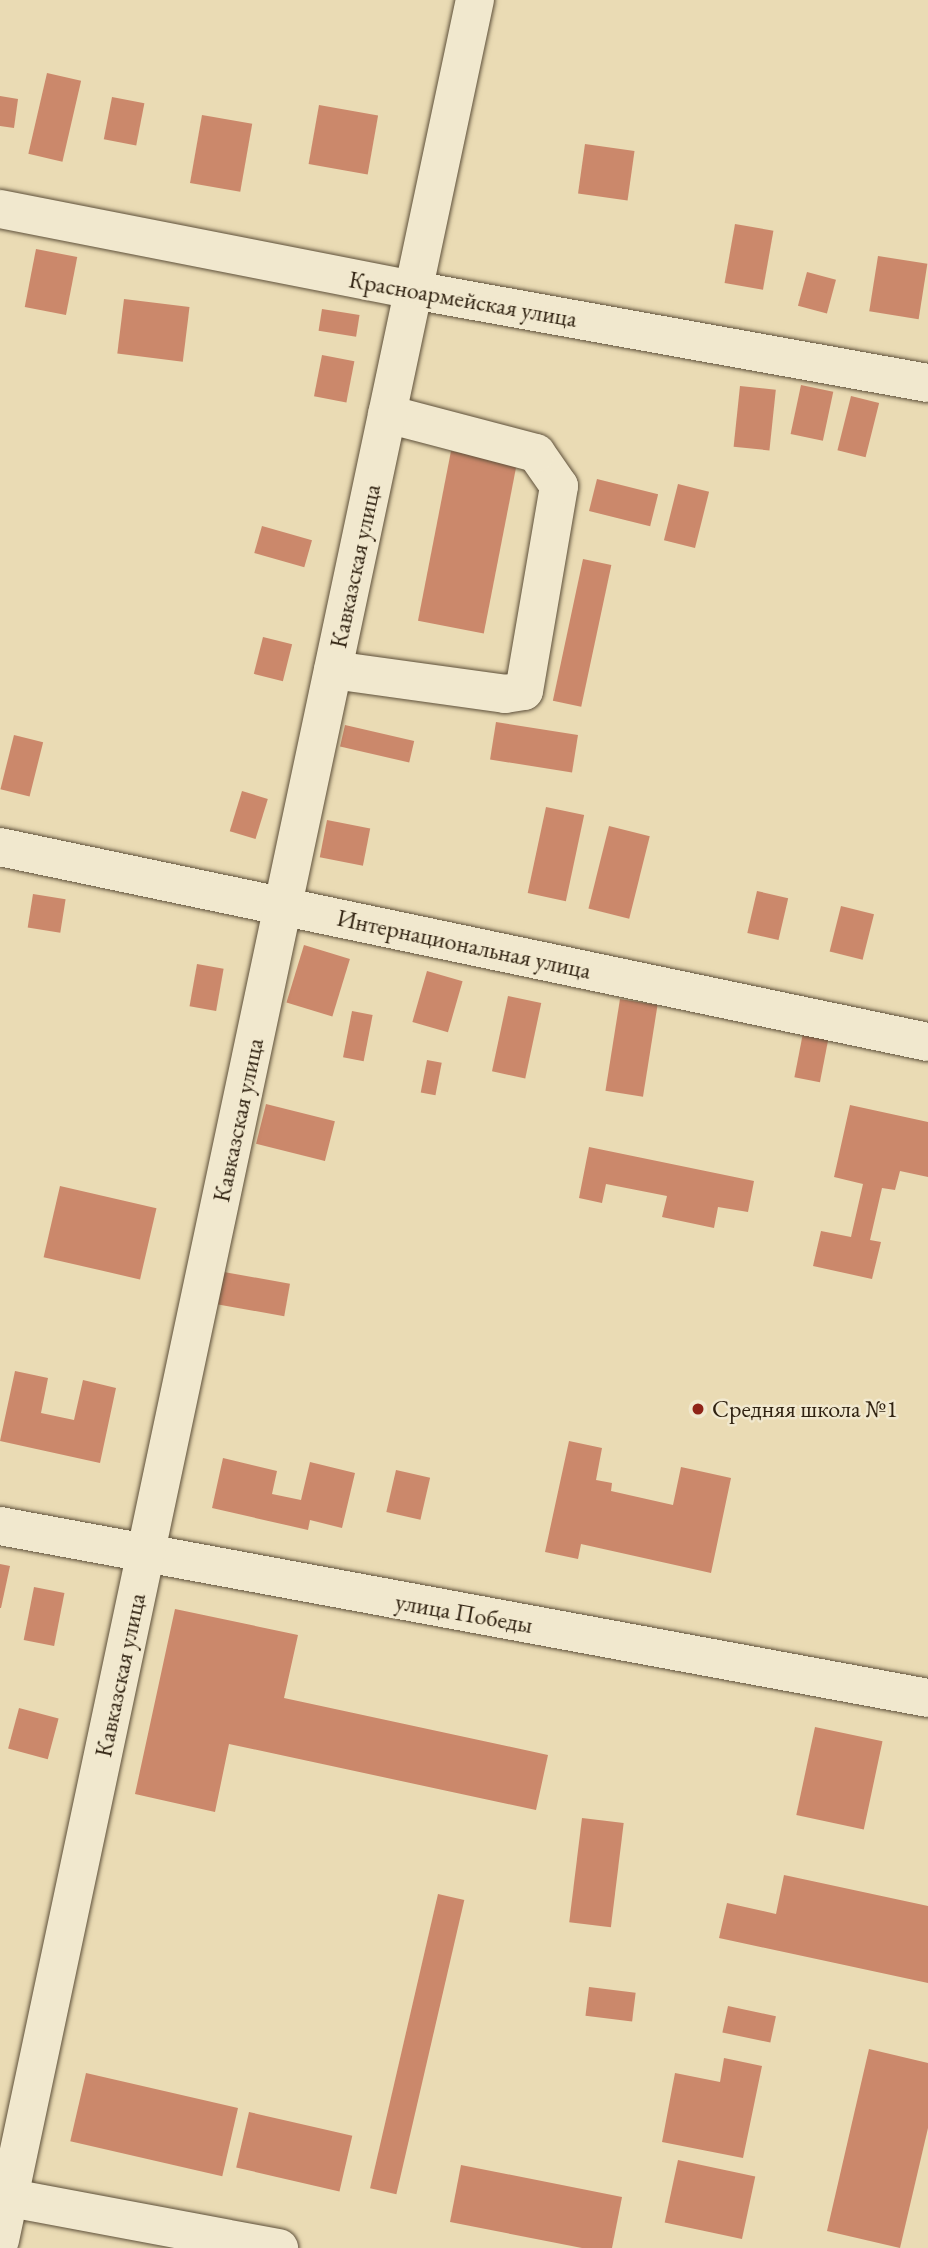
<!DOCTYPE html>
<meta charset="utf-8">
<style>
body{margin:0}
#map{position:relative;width:928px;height:2248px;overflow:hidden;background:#eadbb4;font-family:"EB Garamond",serif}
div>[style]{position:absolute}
.building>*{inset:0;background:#cb886b;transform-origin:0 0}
.roads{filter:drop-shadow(0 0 2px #5e503a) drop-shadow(0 0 2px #5e503a)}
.minor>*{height:38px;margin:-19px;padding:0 19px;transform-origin:19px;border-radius:19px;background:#f1e8ce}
.dots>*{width:19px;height:19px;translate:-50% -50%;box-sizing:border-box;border:4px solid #f1e8ce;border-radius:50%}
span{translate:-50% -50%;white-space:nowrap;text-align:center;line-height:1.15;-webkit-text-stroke:5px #f1e8ce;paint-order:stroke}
.street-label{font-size:24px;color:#302211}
.poi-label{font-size:24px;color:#302211}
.left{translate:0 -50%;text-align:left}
</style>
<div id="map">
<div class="building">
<i style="left:47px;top:73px;width:35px;height:83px;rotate:13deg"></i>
<i style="clip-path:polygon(0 96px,18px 99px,14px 128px,0 126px)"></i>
<i style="left:112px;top:97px;width:33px;height:43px;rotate:11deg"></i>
<i style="left:319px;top:105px;width:60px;height:60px;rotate:10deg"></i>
<i style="left:202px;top:115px;width:51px;height:69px;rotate:10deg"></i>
<i style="left:585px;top:144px;width:50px;height:50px;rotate:8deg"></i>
<i style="left:735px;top:224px;width:39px;height:60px;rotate:10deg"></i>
<i style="left:36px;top:249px;width:42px;height:59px;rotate:11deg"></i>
<i style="left:878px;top:256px;width:50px;height:56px;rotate:9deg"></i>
<i style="left:807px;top:272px;width:30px;height:35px;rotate:15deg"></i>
<i style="left:124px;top:299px;width:66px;height:55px;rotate:7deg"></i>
<i style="left:322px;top:309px;width:38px;height:22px;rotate:9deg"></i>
<i style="left:322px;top:355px;width:33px;height:42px;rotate:11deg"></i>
<i style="left:801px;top:385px;width:33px;height:50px;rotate:12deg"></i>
<i style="left:740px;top:386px;width:36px;height:61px;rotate:6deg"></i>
<i style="left:851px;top:396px;width:29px;height:56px;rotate:14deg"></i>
<i style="left:451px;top:451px;width:67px;height:173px;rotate:11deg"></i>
<i style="left:597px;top:479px;width:63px;height:33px;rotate:14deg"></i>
<i style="left:678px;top:484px;width:32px;height:58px;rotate:14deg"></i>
<i style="left:262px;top:526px;width:52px;height:28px;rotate:16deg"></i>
<i style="left:583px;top:559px;width:29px;height:145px;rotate:12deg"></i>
<i style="left:263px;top:637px;width:30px;height:38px;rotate:14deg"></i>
<i style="left:496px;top:722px;width:83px;height:38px;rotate:9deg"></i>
<i style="left:345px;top:725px;width:71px;height:22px;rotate:13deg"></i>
<i style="left:14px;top:735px;width:30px;height:56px;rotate:14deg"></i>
<i style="left:242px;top:791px;width:27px;height:42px;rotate:17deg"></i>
<i style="left:546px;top:807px;width:39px;height:88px;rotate:12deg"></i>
<i style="left:327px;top:820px;width:44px;height:38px;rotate:11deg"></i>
<i style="left:609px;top:826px;width:42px;height:85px;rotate:14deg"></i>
<i style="left:757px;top:891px;width:32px;height:43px;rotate:13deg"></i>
<i style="left:33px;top:894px;width:33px;height:34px;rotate:9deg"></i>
<i style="left:841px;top:906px;width:34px;height:47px;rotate:14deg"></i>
<i style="left:304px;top:945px;width:48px;height:60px;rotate:17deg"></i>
<i style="left:197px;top:964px;width:27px;height:43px;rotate:10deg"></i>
<i style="left:427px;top:971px;width:37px;height:53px;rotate:16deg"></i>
<i style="left:508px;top:996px;width:34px;height:77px;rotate:12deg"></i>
<i style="left:620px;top:999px;width:38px;height:93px;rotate:9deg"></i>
<i style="left:352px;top:1011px;width:21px;height:47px;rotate:11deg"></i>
<i style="left:803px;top:1033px;width:26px;height:45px;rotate:11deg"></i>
<i style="left:427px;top:1060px;width:15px;height:33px;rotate:11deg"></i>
<i style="left:266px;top:1104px;width:71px;height:41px;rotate:14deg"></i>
<i style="clip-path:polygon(850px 1105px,928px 1122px,928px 1177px,900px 1171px,895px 1190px,882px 1188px,870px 1240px,881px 1242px,872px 1279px,813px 1266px,821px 1231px,851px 1237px,863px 1184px,834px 1177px)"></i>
<i style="clip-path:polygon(589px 1147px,754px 1181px,748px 1212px,718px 1207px,714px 1228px,662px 1217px,667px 1196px,606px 1184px,602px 1203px,579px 1198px)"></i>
<i style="left:60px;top:1186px;width:99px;height:73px;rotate:13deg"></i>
<i style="left:224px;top:1272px;width:67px;height:33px;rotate:10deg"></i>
<i style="clip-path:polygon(15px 1371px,48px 1378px,41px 1413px,74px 1420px,83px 1380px,116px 1388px,100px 1463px,0 1441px)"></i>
<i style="clip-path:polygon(569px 1441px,602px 1448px,596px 1480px,612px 1483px,611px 1491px,673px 1505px,681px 1467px,731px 1478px,711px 1573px,581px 1544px,578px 1559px,545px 1552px)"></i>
<i style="clip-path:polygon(223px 1458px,277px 1471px,272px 1494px,301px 1500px,310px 1462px,355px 1473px,342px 1528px,310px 1520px,308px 1530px,212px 1508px)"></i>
<i style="left:396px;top:1470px;width:35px;height:43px;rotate:13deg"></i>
<i style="clip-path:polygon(0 1564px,10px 1566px,1px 1608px,0 1608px)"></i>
<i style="left:34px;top:1587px;width:31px;height:54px;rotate:11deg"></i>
<i style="clip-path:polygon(175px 1609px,298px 1635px,284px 1698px,548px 1755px,536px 1810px,229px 1744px,215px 1812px,135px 1794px)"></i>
<i style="left:19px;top:1708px;width:41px;height:42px;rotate:15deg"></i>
<i style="left:815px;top:1727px;width:69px;height:90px;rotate:12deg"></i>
<i style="left:582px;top:1818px;width:42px;height:105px;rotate:7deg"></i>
<i style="clip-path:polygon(784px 1875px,928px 1906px,928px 1983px,719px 1938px,727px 1903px,776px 1914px)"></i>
<i style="left:438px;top:1894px;width:27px;height:302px;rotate:13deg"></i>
<i style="left:589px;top:1987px;width:47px;height:29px;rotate:7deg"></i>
<i style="left:728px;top:2006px;width:49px;height:27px;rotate:12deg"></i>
<i style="clip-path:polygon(869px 2049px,928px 2063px,928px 2128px,900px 2248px,827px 2231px)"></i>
<i style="clip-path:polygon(724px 2058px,762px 2066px,743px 2158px,662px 2142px,675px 2073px,720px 2082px)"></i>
<i style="left:86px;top:2073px;width:156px;height:70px;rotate:13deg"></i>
<i style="left:249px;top:2112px;width:106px;height:57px;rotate:13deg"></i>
<i style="left:678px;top:2160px;width:79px;height:64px;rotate:12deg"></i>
<i style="clip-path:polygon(461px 2165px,622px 2197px,612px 2248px,582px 2248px,450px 2222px)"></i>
</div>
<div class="roads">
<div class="minor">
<i style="left:0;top:209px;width:421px;rotate:11.1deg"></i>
<i style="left:413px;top:290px;width:523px;rotate:10.24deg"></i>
<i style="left:333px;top:670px;width:174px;rotate:7.9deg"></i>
<i style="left:505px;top:694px;width:19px;rotate:-9deg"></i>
<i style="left:524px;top:691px;width:208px;rotate:-80.3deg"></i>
<i style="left:559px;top:486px;width:40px;rotate:-124.9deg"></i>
<i style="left:536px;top:453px;width:154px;rotate:-165.3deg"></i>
<i style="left:0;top:847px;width:948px;rotate:11.87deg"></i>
<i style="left:0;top:1526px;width:944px;rotate:10.5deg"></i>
<i style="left:0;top:2196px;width:284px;rotate:10.6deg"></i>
<i style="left:0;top:2240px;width:2290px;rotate:-78.03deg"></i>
</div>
</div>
<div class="dots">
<i style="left:698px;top:1409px;background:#8f2418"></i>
</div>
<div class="street-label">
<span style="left:463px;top:299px;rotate:10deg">Красноармейская улица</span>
<span style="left:355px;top:566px;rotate:-78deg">Кавказская улица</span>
<span style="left:464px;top:944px;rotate:12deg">Интернациональная улица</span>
<span style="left:238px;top:1120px;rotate:-78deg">Кавказская улица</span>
<span style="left:464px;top:1613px;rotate:10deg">улица Победы</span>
<span style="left:120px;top:1675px;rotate:-78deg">Кавказская улица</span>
</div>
<div class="poi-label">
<span class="left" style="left:712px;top:1409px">Средняя школа №1</span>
</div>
</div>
